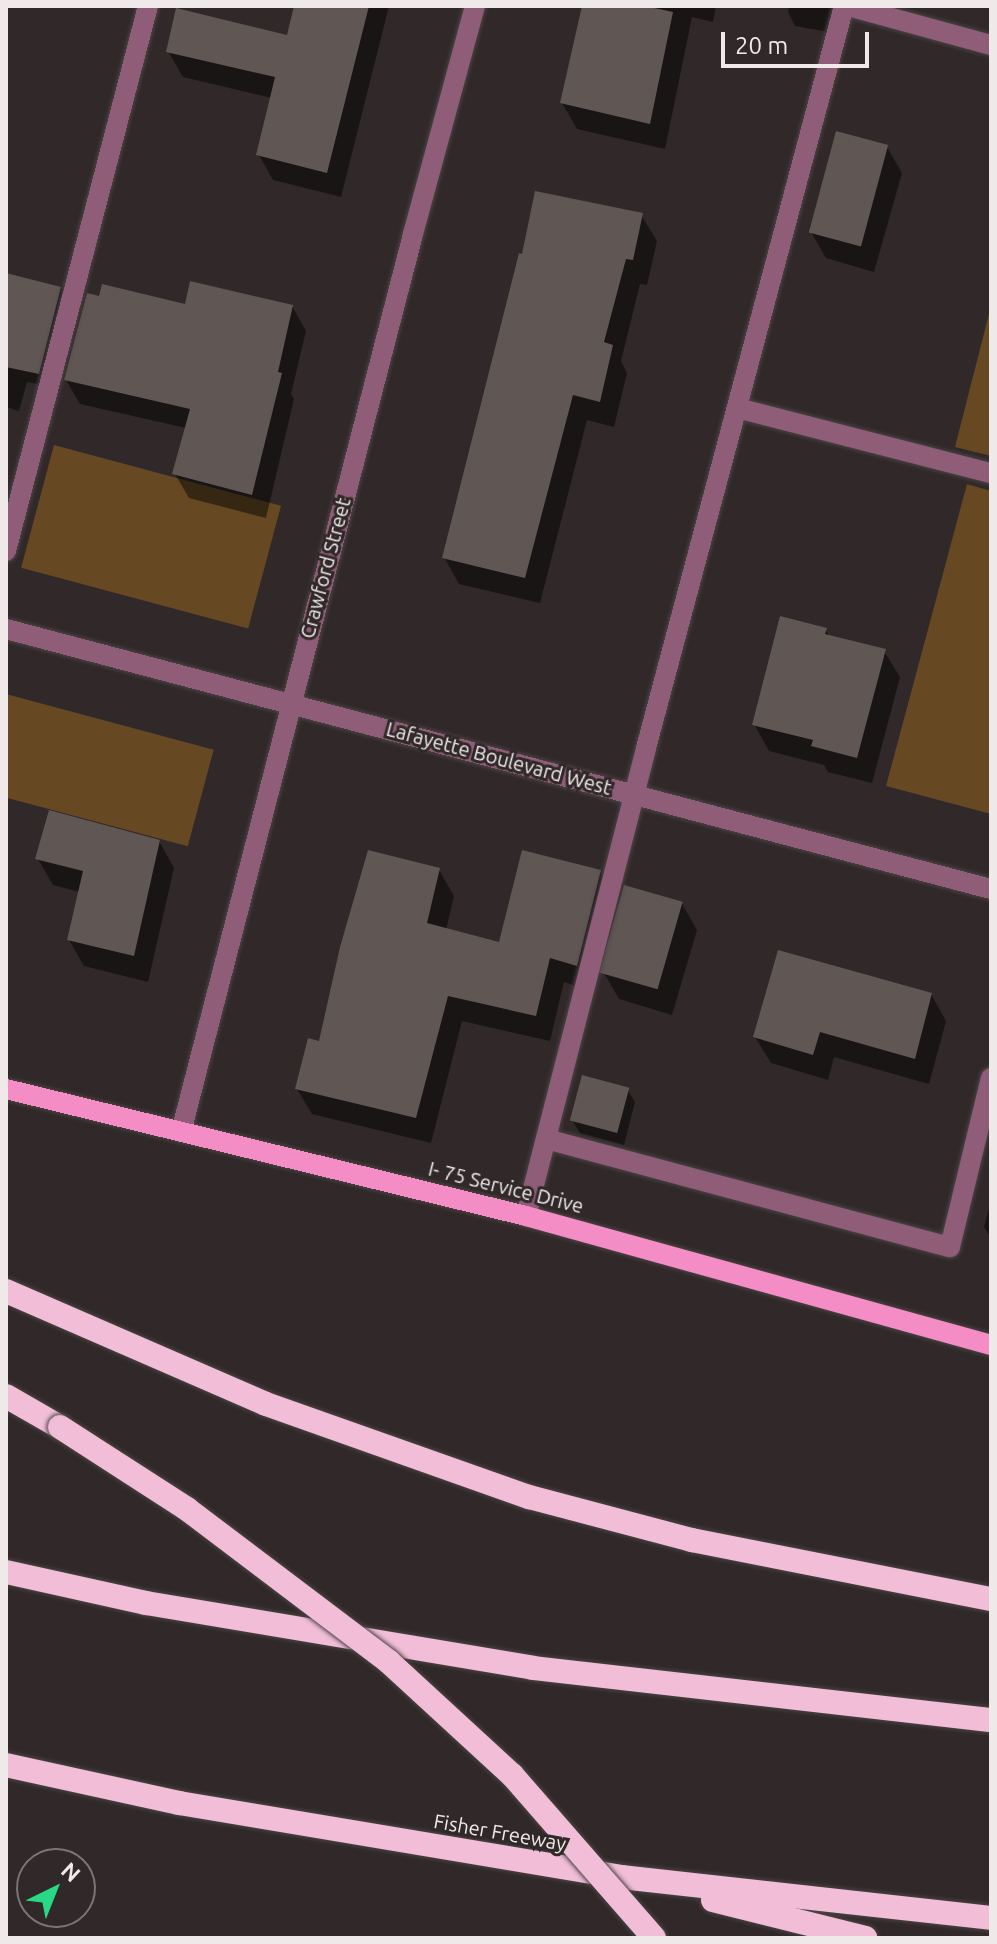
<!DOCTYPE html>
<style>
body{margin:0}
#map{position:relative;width:997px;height:1944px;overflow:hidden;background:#302829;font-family:Ubuntu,sans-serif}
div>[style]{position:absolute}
.green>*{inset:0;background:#664923;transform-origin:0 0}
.shadow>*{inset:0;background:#0007}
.building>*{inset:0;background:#605754;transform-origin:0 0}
.roads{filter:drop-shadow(0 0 2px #4b4344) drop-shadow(0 0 2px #4b4344)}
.minor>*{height:20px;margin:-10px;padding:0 10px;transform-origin:10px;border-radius:10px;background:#905d78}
.major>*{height:20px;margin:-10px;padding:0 10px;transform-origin:10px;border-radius:10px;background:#f48cc6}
.highway>*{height:24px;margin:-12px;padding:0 12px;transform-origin:12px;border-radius:12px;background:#f1bdd7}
.bridges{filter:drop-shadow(0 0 2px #4b4344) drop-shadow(0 0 2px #4b4344)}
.highway-bridge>*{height:24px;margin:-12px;padding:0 12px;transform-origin:12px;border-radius:12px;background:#f1bdd7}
span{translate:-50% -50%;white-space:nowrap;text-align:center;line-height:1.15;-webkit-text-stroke:6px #302829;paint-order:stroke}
.street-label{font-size:20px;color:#efe9e9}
.frame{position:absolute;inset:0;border:8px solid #efe9e9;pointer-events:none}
.north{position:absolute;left:16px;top:1848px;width:80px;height:80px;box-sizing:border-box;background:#302829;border:2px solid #7c7576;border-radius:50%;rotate:43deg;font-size:22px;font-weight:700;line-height:32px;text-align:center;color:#efe9e9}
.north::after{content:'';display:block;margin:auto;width:28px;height:36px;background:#29d885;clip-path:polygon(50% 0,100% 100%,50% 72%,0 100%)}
.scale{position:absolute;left:721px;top:32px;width:148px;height:36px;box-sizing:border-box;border:4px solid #efe9e9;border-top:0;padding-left:10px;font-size:24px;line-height:28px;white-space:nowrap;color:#efe9e9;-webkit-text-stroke:6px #302829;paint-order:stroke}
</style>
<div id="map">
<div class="green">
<i style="clip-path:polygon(991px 306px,991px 456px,955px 447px)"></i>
<i style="left:54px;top:445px;width:235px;height:127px;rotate:15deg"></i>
<i style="clip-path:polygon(967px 484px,991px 491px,991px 814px,886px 786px)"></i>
<i style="left:6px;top:694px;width:215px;height:100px;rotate:15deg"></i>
</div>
<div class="shadow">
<i style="clip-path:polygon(296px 6px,389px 6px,341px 197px,273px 180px,259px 155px,272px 98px,183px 77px,168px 51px,288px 38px)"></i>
<i style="clip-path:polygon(585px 6px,716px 6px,713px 22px,692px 17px,665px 149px,577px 129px,562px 103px)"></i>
<i style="clip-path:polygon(789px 6px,839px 6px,834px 33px,795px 26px,788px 12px)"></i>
<i style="clip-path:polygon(887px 147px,902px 173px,874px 272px,826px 258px,811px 232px)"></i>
<i style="clip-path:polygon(641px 215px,657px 241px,647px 285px,640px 284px,621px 361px,627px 373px,614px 427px,587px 420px,540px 603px,459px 584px,444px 557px)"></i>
<i style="clip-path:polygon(6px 275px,60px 288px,68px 301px,46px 386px,27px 382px,19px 411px,6px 407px)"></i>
<i style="clip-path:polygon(187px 306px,292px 306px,306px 331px,291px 394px,294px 399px,266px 518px,189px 498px,175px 474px,186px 428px,80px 404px,66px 380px)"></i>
<i style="clip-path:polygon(825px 629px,830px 637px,884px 651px,900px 677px,872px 783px,828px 772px,824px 765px,769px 751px,754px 724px)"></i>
<i style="clip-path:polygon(159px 841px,174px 868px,148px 982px,84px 966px,69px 940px,80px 892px,53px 885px,38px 859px)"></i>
<i style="clip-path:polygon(439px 870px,454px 896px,446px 930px,501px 945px,600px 872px,615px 898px,591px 991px,564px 982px,550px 1041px,462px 1021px,431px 1143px,312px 1114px,297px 1089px,321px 1043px)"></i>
<i style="clip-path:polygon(682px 904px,697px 930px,672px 1015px,619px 999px,604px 973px)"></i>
<i style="clip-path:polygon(931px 994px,946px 1021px,929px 1084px,834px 1057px,828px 1080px,771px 1063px,755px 1037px)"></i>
<i style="clip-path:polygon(627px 1089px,635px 1102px,624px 1145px,580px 1133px,572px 1120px)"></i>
<i style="clip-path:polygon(991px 1200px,991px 1238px,984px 1227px)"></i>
</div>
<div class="building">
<i style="clip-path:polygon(294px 6px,369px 6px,327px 173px,256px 155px,275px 77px,166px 52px,176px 8px,287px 35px)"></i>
<i style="clip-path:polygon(582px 6px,645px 6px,673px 12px,650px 124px,560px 103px)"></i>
<i style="left:836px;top:131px;width:54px;height:105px;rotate:15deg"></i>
<i style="clip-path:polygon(535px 191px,643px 213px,633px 260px,626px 259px,604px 342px,613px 345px,600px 402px,573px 395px,525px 578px,442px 558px,519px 253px,522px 254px)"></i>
<i style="clip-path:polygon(6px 273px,61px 287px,39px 374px,6px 367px)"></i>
<i style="clip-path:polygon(190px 281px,293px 305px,278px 372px,282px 373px,252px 495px,172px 474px,190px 409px,64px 380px,87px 293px,99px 296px,102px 284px,185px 304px)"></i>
<i style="clip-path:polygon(780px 616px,827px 628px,825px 634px,886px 649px,857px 758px,811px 746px,813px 740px,752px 725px)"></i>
<i style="clip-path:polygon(49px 810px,160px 840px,134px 956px,67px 940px,83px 871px,35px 859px)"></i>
<i style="clip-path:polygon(368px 850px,440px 868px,427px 923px,499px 942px,522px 850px,601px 870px,577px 966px,550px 958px,536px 1016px,448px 996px,416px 1118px,295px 1089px,308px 1038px,319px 1041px,340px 947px)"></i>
<i style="left:624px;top:885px;width:61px;height:91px;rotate:16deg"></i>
<i style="clip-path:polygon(778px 950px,932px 993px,915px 1059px,820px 1032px,813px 1055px,753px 1037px)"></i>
<i style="left:582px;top:1075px;width:49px;height:47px;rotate:15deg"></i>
</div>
<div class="roads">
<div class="minor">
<i style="left:848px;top:6px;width:148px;rotate:15.3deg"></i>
<i style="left:737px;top:408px;width:262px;rotate:14.4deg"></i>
<i style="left:6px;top:551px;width:563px;rotate:-75.4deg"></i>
<i style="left:6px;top:629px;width:1019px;rotate:14.79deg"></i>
<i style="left:181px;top:1132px;width:927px;rotate:-75.51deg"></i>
<i style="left:413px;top:234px;width:236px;rotate:-74.8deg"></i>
<i style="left:546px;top:1139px;width:418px;rotate:15deg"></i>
<i style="left:950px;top:1247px;width:174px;rotate:-76.4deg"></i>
<i style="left:526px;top:1216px;width:483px;rotate:-75.6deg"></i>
<i style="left:646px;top:748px;width:768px;rotate:-75.06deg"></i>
</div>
<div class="major">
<i style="left:6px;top:1089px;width:535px;rotate:13.72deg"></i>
<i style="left:526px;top:1216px;width:483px;rotate:15.5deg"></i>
</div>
<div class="highway">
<i style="left:6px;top:1291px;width:283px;rotate:23.5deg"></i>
<i style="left:266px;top:1404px;width:279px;rotate:19.5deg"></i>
<i style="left:529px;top:1497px;width:169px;rotate:14.8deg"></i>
<i style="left:692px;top:1540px;width:305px;rotate:11.2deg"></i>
<i style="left:6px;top:1396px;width:62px;rotate:29.9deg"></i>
<i style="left:6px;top:1572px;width:143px;rotate:12.5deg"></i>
<i style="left:146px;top:1603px;width:392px;rotate:9.5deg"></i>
<i style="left:533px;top:1668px;width:461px;rotate:6.5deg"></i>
<i style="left:6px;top:1765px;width:177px;rotate:12.4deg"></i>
<i style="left:179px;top:1803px;width:448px;rotate:9.5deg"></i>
<i style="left:621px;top:1877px;width:372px;rotate:6.3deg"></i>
<i style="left:713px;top:1900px;width:157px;rotate:14deg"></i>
</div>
</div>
<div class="bridges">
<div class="highway-bridge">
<i style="left:60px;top:1427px;width:151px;rotate:32.8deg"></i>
<i style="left:187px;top:1509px;width:253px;rotate:37.1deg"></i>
<i style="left:389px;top:1662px;width:167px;rotate:42.6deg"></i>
<i style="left:512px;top:1775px;width:216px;rotate:48.9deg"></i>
</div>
</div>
<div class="street-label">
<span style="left:325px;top:568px;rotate:-75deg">Crawford Street</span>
<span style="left:499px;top:758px;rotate:15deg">Lafayette Boulevard West</span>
<span style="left:506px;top:1187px;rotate:14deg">I- 75 Service Drive</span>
<span style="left:500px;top:1832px;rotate:10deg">Fisher Freeway</span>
</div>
<div class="frame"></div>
<div class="north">N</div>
<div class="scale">20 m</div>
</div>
